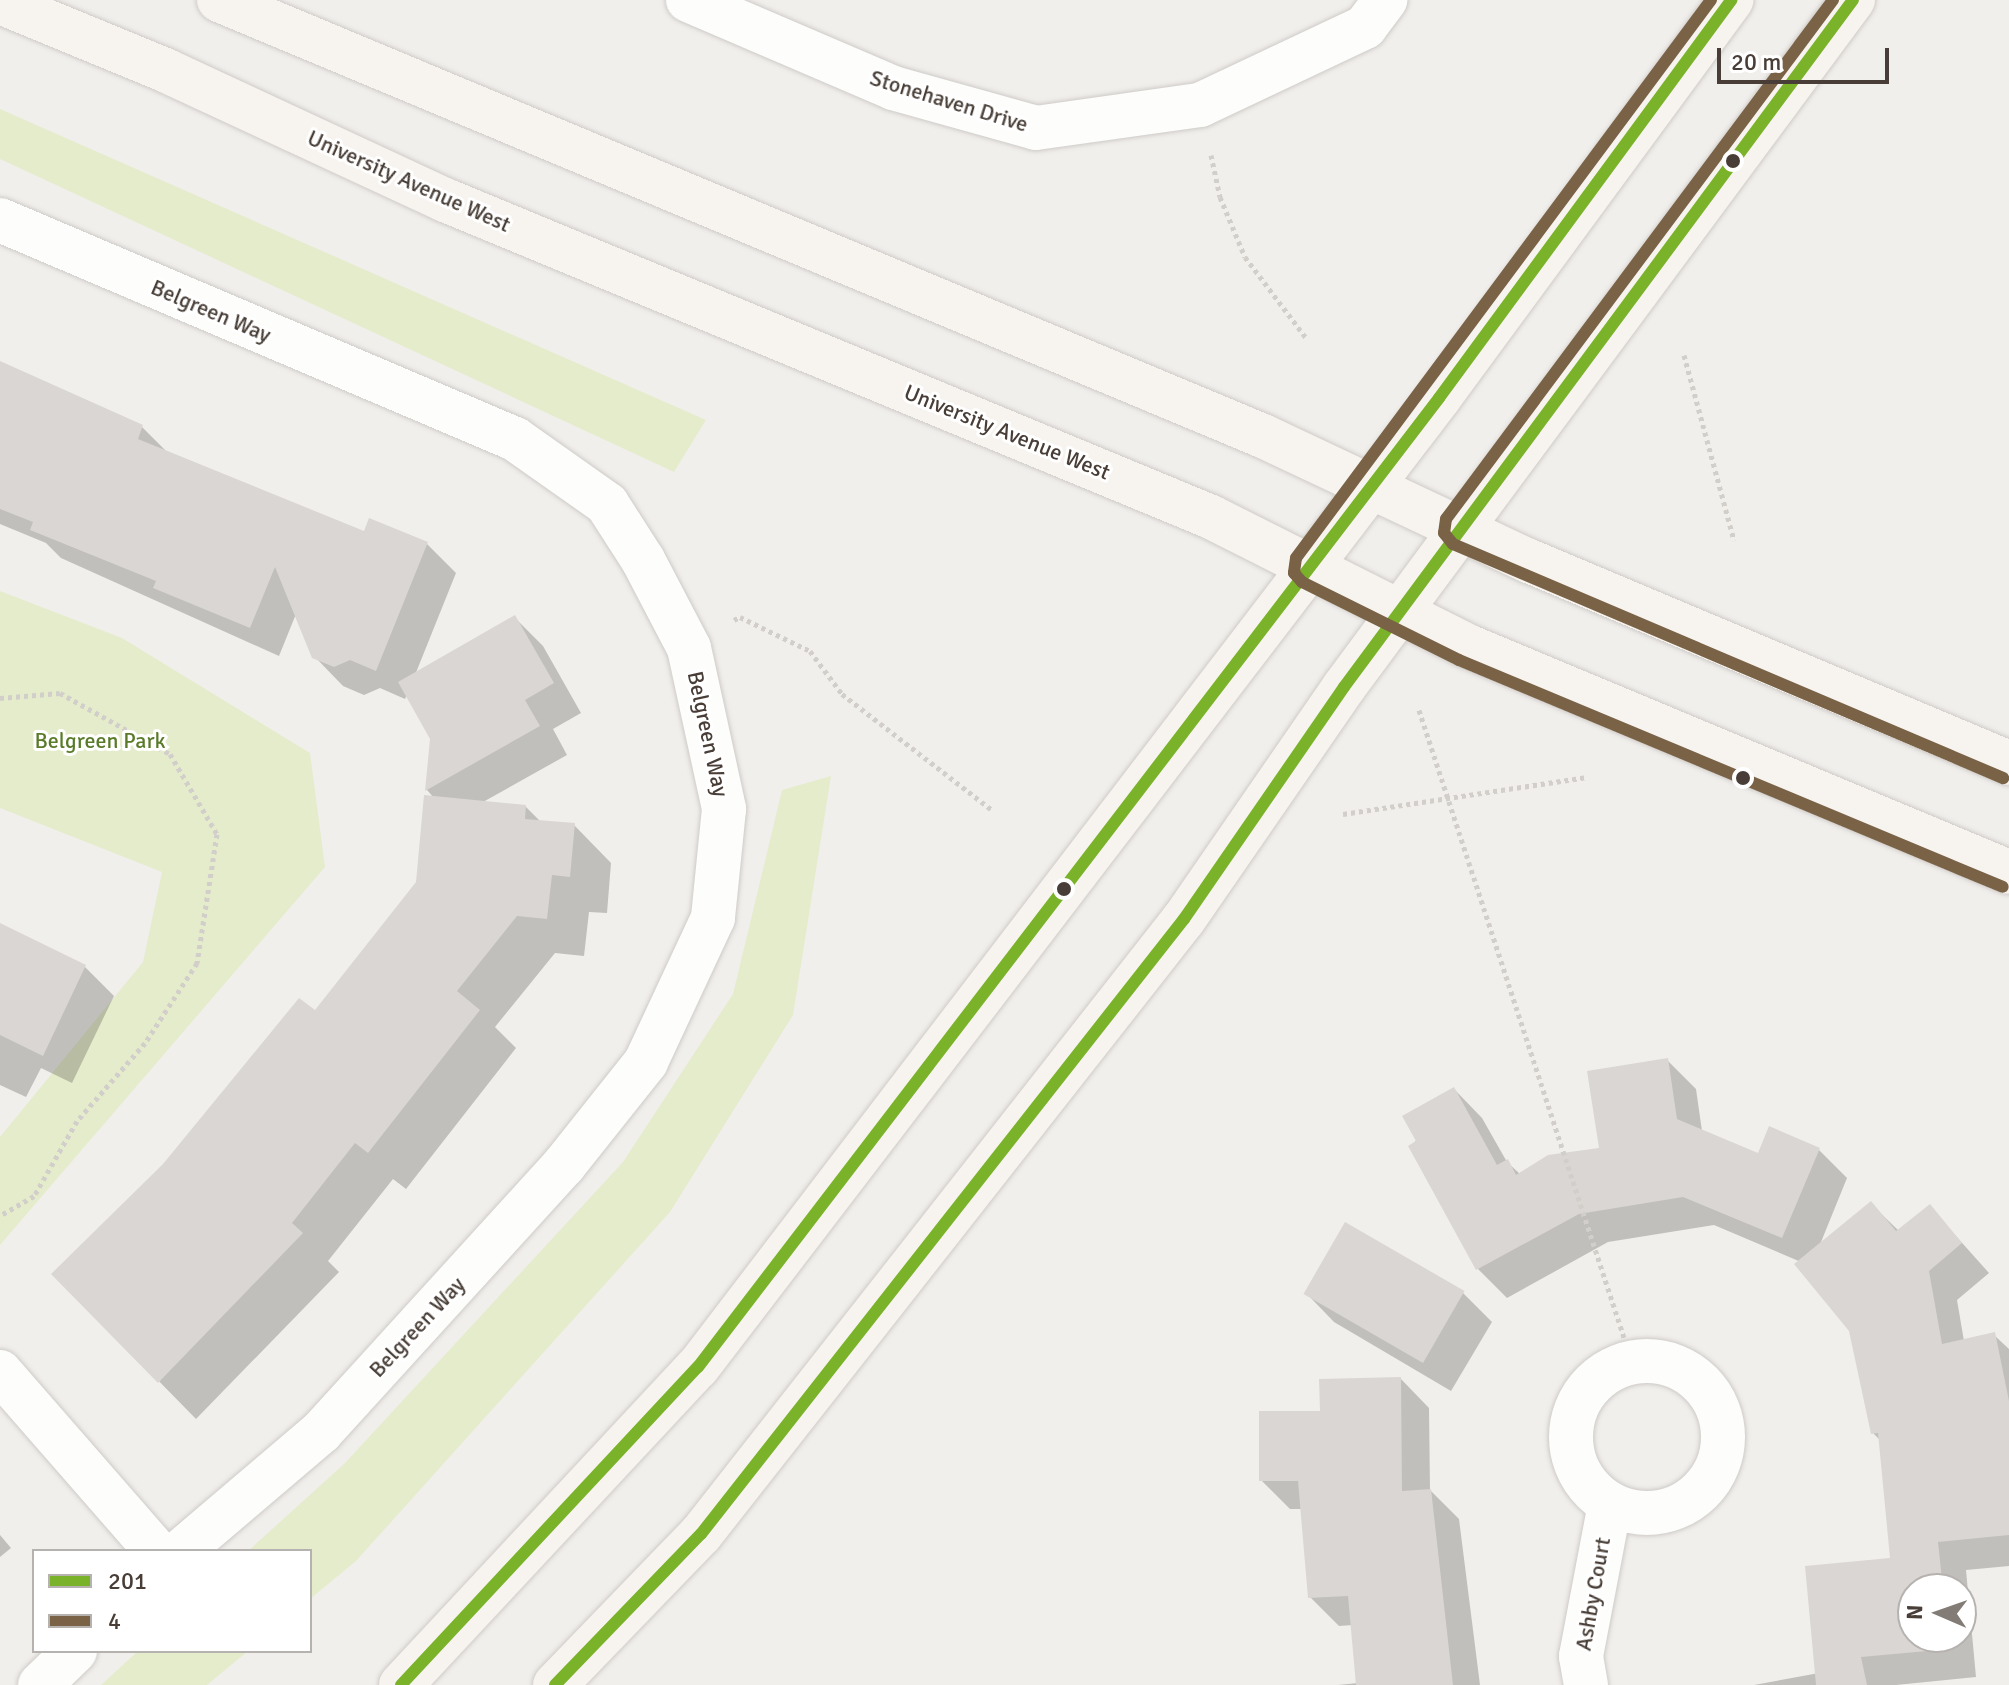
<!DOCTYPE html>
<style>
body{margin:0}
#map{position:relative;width:2009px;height:1685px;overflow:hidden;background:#f1efec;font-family:Signika,sans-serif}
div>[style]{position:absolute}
.green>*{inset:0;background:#e5eccc}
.shadow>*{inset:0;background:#0003}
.building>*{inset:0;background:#d9d6d3;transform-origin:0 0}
.path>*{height:5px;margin-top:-2.5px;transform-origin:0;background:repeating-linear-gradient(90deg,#d2ceca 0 4px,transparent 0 8px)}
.roads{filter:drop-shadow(0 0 2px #cecbc8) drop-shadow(0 0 2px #cecbc8)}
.street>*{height:44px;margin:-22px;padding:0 22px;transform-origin:22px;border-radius:22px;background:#fdfdfc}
.street>.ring{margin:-22px;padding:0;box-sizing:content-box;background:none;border:44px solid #fdfdfc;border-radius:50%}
.secondary>*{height:44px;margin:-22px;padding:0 22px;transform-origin:22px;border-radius:22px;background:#f7f3ef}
.bus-1>*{height:12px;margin:-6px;padding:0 6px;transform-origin:6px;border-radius:6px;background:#7ab229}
.bus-2>*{height:12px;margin:-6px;padding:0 6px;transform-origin:6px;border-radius:6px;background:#796246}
.dots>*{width:22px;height:22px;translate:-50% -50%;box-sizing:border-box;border:4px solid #fff;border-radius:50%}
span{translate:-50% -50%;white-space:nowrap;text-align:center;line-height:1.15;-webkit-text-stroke:6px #fff;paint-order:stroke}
.street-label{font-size:22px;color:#483e37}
.park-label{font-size:22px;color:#597b29}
.legend{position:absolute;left:32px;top:1549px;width:280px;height:104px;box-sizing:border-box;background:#fff;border:2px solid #b6b2af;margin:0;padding:10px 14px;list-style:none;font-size:24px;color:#483e37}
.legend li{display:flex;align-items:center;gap:16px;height:40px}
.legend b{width:40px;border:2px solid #b6b2af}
.north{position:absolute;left:1897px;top:1573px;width:80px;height:80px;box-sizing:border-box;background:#fff;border:2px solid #b6b2af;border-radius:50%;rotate:272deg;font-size:22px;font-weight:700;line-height:32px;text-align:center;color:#483e37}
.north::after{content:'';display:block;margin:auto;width:28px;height:36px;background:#837c76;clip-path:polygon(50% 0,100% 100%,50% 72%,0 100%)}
.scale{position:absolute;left:1717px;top:48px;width:172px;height:36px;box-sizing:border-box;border:4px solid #483e37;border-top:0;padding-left:10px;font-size:24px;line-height:28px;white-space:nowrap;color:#483e37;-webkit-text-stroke:6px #fff;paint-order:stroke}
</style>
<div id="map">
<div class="green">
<i style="clip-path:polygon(0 109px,706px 420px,674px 472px,0 159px)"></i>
<i style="clip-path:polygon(0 591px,122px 638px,310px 753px,325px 867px,0 1245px,0 1137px,143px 962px,162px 872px,0 808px)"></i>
<i style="clip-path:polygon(831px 776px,793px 1015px,670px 1212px,356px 1561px,310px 1599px,310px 1551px,248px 1551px,345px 1463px,623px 1162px,733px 994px,782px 790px)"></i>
<i style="clip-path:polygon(138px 1651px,248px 1651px,207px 1685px,101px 1685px)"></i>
</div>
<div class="shadow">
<i style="clip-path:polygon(0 367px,142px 427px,169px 454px,365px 533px,370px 521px,427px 544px,456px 573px,415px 675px,515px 618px,543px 646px,581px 713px,553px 729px,567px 755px,483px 802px,526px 807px,541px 822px,574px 825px,611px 863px,607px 913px,589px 912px,584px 956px,555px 953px,495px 1027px,516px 1048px,406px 1189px,393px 1179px,328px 1261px,339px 1272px,196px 1419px,54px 1274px,315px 1013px,418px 883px,434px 798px,427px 790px,432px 738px,407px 694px,405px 699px,380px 688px,364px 695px,343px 686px,314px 656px,296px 614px,279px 656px,61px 558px,46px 543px,0 524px)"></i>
<i style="clip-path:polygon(0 926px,85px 967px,114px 996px,72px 1083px,41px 1068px,26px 1097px,0 1085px)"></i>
<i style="clip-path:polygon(evenodd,1667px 1060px,1696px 1089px,1702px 1131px,1759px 1155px,1818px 1149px,1847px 1178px,1819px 1247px,1871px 1204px,1899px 1231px,1930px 1207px,1989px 1273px,1957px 1300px,1964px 1341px,1994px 1335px,2009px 1349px,2009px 1566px,1966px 1570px,1976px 1677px,1896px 1685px,1754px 1685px,1830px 1671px,1892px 1560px,1881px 1441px,1873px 1433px,1851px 1330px,1801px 1262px,1714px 1225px,1608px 1242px,1507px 1298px,1478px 1269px,1411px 1147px,1454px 1089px,1482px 1118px,1507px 1162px,1520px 1174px,1602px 1149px,1667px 1060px,1913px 1589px,1961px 1589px,1961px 1637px,1913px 1637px,1913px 1589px)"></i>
<i style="clip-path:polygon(1306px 1293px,1463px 1293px,1492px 1322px,1451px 1391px,1334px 1322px)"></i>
<i style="clip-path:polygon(1401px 1379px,1429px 1408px,1430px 1490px,1459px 1519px,1480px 1685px,1338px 1685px,1358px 1683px,1353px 1625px,1339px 1626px,1310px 1597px,1303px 1509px,1290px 1509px,1261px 1480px,1322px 1413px)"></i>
<i style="clip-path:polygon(0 1535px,11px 1548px,0 1557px)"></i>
</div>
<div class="building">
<i style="clip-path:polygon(0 361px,143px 425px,138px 439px,364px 531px,369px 518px,428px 542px,376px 671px,350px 660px,334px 667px,312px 658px,275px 567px,250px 628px,153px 588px,156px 581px,30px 530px,33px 522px,0 509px)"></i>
<i style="clip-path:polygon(515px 615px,554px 683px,525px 700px,540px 726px,425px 791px,430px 739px,398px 682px)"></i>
<i style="clip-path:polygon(424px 795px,526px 805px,525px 819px,575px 823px,570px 877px,552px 875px,547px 919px,517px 916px,457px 991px,480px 1010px,368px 1153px,355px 1143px,292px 1223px,303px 1233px,158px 1383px,51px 1274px,163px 1164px,299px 998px,315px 1010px,416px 882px)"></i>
<i style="clip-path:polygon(0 923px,86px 965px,43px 1056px,0 1035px)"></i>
<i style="clip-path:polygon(1668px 1058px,1677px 1119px,1758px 1153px,1769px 1126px,1820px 1148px,1782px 1238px,1683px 1197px,1579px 1214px,1476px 1270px,1408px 1146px,1416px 1141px,1402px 1116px,1454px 1087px,1497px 1165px,1508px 1159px,1516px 1175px,1548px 1155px,1599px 1148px,1587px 1071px)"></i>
<i style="clip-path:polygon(1871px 1201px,1896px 1231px,1930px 1204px,1962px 1243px,1929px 1271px,1942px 1344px,1995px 1332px,2009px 1401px,2009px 1535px,1938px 1542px,1943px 1589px,1913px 1589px,1913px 1637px,1947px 1637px,1949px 1649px,1861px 1657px,1867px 1685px,1816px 1685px,1805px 1566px,1890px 1558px,1878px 1433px,1871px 1434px,1849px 1331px,1794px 1264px)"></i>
<i style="left:1345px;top:1222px;width:138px;height:83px;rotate:30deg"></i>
<i style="clip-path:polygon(1401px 1377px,1402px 1491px,1431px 1489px,1453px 1685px,1356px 1685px,1348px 1596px,1308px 1598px,1298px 1481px,1259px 1481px,1259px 1411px,1320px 1411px,1319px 1379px)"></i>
</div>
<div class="path">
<i style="left:1211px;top:155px;width:43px;rotate:77.9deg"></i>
<i style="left:1220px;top:197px;width:65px;rotate:67.4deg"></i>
<i style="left:1245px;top:257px;width:103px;rotate:52.9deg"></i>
<i style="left:1684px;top:355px;width:192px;rotate:74.9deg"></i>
<i style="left:734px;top:620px;width:7px;rotate:-27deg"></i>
<i style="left:740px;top:617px;width:78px;rotate:25.9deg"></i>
<i style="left:810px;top:651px;width:54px;rotate:53.3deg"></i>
<i style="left:842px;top:694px;width:190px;rotate:37.7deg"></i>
<i style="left:0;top:698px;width:60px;rotate:-4.8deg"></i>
<i style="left:60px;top:693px;width:126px;rotate:29deg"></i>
<i style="left:170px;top:754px;width:93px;rotate:59.6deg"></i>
<i style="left:217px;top:834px;width:131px;rotate:98.8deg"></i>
<i style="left:197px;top:963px;width:95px;rotate:123deg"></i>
<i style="left:145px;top:1043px;width:103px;rotate:131.1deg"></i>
<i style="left:77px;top:1121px;width:86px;rotate:119.8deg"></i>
<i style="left:34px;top:1196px;width:39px;rotate:150deg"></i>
<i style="left:1419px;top:710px;width:686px;rotate:71.91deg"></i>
<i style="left:1343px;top:814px;width:247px;rotate:-8.6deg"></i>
</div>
<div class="roads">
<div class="street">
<i style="left:688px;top:0;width:223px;rotate:23.2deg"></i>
<i style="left:893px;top:88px;width:148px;rotate:15.6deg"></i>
<i style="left:1036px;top:128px;width:166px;rotate:-8deg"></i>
<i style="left:1200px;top:105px;width:183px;rotate:-25.3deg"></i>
<i style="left:1365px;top:27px;width:34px;rotate:-53deg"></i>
<i style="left:0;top:220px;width:560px;rotate:23.04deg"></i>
<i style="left:515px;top:439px;width:113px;rotate:35.2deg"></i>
<i style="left:607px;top:504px;width:67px;rotate:57.3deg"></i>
<i style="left:643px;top:560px;width:99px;rotate:62.4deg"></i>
<i style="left:689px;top:648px;width:165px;rotate:77.7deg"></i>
<i style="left:724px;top:809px;width:110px;rotate:95.8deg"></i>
<i style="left:713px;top:918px;width:159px;rotate:115deg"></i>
<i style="left:646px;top:1062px;width:132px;rotate:128.5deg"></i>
<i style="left:564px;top:1165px;width:361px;rotate:132.3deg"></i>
<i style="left:321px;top:1432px;width:184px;rotate:139.6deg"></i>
<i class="ring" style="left:1571px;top:1361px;width:108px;height:108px"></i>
<i style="left:0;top:1372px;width:237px;rotate:48.9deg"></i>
<i style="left:40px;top:1685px;width:49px;rotate:-44.2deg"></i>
<i style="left:1586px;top:1685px;width:29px;rotate:-100deg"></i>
<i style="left:1581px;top:1656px;width:155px;rotate:-79.2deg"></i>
</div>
<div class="secondary">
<i style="left:219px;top:0;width:1131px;rotate:22.67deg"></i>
<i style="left:1263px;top:436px;width:294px;rotate:25.2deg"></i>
<i style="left:1529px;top:561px;width:521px;rotate:22.82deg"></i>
<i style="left:0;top:2px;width:181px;rotate:22.4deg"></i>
<i style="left:167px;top:71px;width:306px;rotate:24.9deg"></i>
<i style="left:445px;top:200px;width:829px;rotate:22.48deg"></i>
<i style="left:1211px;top:517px;width:284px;rotate:26.7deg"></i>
<i style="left:1465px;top:645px;width:589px;rotate:22.65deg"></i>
<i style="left:401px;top:1685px;width:435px;rotate:-47deg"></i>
<i style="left:698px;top:1367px;width:1220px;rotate:-52.59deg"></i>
<i style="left:1439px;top:398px;width:494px;rotate:-53.7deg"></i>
<i style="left:555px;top:1685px;width:210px;rotate:-46deg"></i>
<i style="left:701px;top:1534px;width:782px;rotate:-51.86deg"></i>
<i style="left:1184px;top:919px;width:282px;rotate:-55.4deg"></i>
<i style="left:1344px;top:687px;width:855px;rotate:-53.47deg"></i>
</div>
</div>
<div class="bus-1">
<i style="left:401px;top:1685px;width:435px;rotate:-47deg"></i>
<i style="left:698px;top:1367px;width:1220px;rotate:-52.59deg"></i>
<i style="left:1439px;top:398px;width:494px;rotate:-53.7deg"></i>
<i style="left:555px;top:1685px;width:210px;rotate:-46deg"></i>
<i style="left:701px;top:1534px;width:782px;rotate:-51.86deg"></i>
<i style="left:1184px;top:919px;width:282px;rotate:-55.4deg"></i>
<i style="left:1344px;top:687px;width:855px;rotate:-53.47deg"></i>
</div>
<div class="bus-2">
<i style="left:1711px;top:0;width:695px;rotate:126.64deg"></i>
<i style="left:1296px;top:558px;width:15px;rotate:98deg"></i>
<i style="left:1294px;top:573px;width:12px;rotate:48deg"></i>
<i style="left:1302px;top:582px;width:175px;rotate:26.4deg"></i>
<i style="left:1459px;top:660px;width:589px;rotate:22.65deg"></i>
<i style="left:1833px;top:0;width:647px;rotate:126.71deg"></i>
<i style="left:1446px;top:519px;width:14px;rotate:98deg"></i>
<i style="left:1444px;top:533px;width:14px;rotate:51deg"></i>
<i style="left:1453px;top:544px;width:598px;rotate:23.05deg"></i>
</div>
<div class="dots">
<i style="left:1733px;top:161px;background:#483e37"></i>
<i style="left:1743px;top:778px;background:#483e37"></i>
<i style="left:1064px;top:889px;background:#483e37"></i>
</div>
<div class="street-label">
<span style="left:949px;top:101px;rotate:17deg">Stonehaven Drive</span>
<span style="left:409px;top:181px;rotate:24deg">University Avenue West</span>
<span style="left:211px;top:311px;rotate:23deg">Belgreen Way</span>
<span style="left:1007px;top:432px;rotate:22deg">University Avenue West</span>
<span style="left:708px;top:734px;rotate:78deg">Belgreen Way</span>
<span style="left:417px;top:1327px;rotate:-47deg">Belgreen Way</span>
<span style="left:1593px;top:1594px;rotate:-80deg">Ashby Court</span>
</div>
<div class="park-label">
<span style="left:100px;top:741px">Belgreen Park</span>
</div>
<ul class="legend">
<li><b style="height:10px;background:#7ab229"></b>201</li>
<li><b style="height:10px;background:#796246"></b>4</li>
</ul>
<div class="north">N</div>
<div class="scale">20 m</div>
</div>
